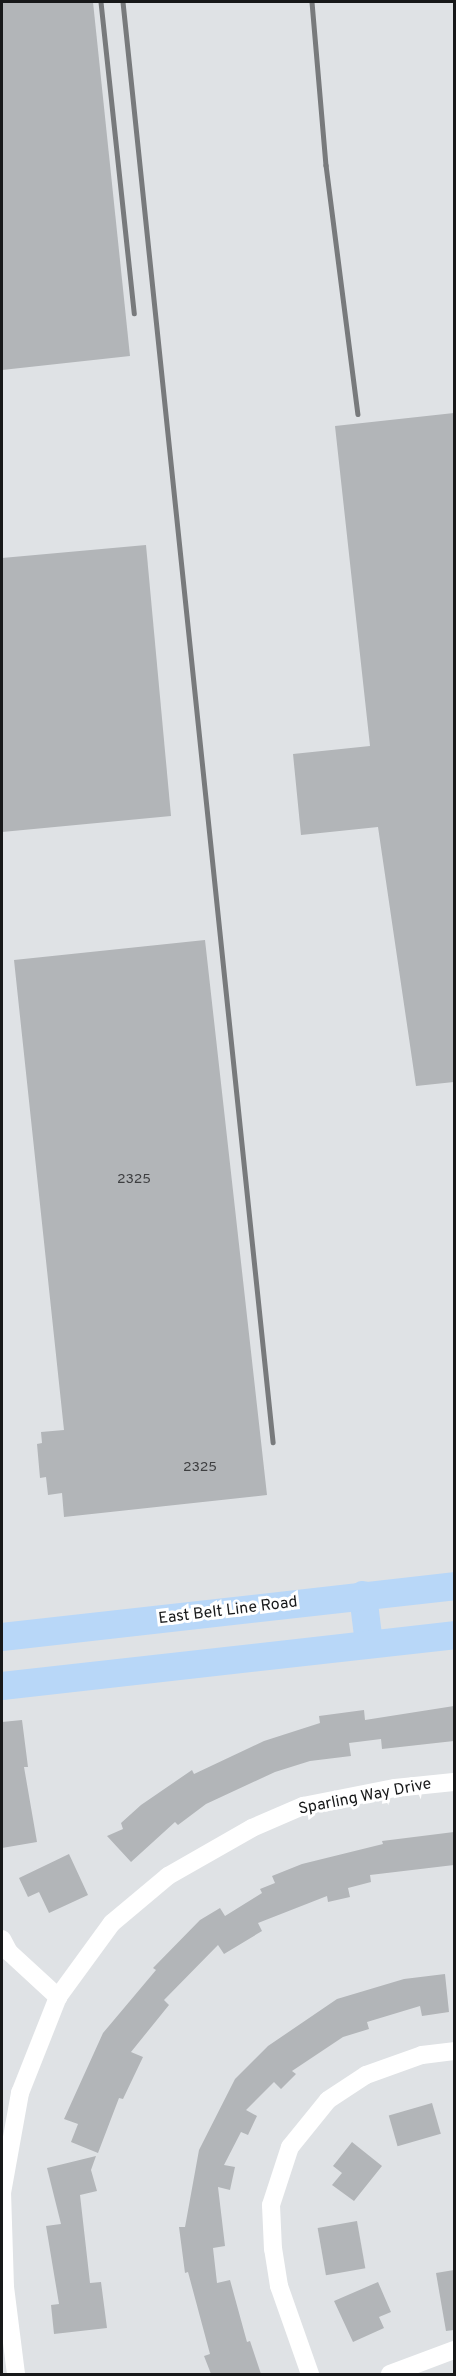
<!DOCTYPE html>
<style>
body{margin:0}
#map{position:relative;width:456px;height:2376px;overflow:hidden;background:#dfe2e5;font-family:Overpass,sans-serif}
div>[style]{position:absolute}
.building>*{inset:0;background:#b2b5b8;transform-origin:0 0}
.minor>*{height:18px;margin:-9px;padding:0 9px;transform-origin:9px;border-radius:9px;background:#fff}
.primary>*{height:28px;margin:-14px;padding:0 14px;transform-origin:14px;border-radius:14px;background:#b8d7f8}
.rail>*{height:4.5px;margin:-2.25px;padding:0 2.25px;transform-origin:2.25px;border-radius:2.25px;background:#787a7c}
span{translate:-50% -50%;white-space:nowrap;text-align:center;line-height:1.15;-webkit-text-stroke:6px #fff;paint-order:stroke}
.number-label{font-size:14px;color:#3e3f41}
.number-label span{-webkit-text-stroke-width:0}
.street-label{font-size:16px;color:#171819}
.frame{position:absolute;inset:0;border:3px solid #171819;pointer-events:none}
</style>
<div id="map">
<div class="building">
<i style="clip-path:polygon(2px 2px,93px 2px,130px 356px,2px 370px)"></i>
<i style="clip-path:polygon(454px 413px,454px 1082px,416px 1086px,378px 827px,301px 835px,293px 754px,370px 746px,335px 426px)"></i>
<i style="clip-path:polygon(146px 545px,171px 816px,2px 832px,2px 558px)"></i>
<i style="clip-path:polygon(205px 940px,267px 1495px,64px 1517px,62px 1493px,48px 1495px,46px 1477px,40px 1478px,37px 1444px,42px 1443px,41px 1432px,64px 1430px,14px 960px)"></i>
<i style="clip-path:polygon(454px 1706px,454px 1741px,382px 1749px,381px 1739px,349px 1743px,351px 1756px,310px 1761px,275px 1772px,206px 1804px,178px 1825px,175px 1822px,131px 1862px,107px 1836px,123px 1829px,121px 1823px,141px 1805px,192px 1770px,194px 1774px,264px 1741px,320px 1723px,319px 1716px,364px 1710px,365px 1720px)"></i>
<i style="clip-path:polygon(22px 1720px,28px 1767px,24px 1767px,37px 1842px,2px 1848px,2px 1722px)"></i>
<i style="clip-path:polygon(454px 1832px,454px 1865px,370px 1875px,371px 1882px,348px 1888px,350px 1897px,328px 1902px,327px 1896px,258px 1923px,262px 1931px,224px 1954px,218px 1945px,164px 2000px,169px 2005px,131px 2052px,143px 2057px,123px 2099px,119px 2098px,98px 2153px,71px 2142px,78px 2124px,64px 2119px,103px 2033px,156px 1970px,153px 1968px,200px 1920px,220px 1908px,225px 1916px,262px 1893px,260px 1889px,275px 1883px,272px 1876px,302px 1864px,383px 1844px,382px 1841px)"></i>
<i style="clip-path:polygon(69px 1854px,88px 1895px,49px 1913px,39px 1892px,28px 1897px,19px 1878px)"></i>
<i style="clip-path:polygon(445px 1974px,449px 2012px,422px 2016px,420px 2006px,367px 2022px,369px 2029px,343px 2037px,292px 2071px,296px 2074px,281px 2089px,274px 2082px,246px 2110px,257px 2116px,248px 2135px,241px 2132px,224px 2165px,235px 2167px,230px 2190px,218px 2187px,225px 2246px,213px 2248px,217px 2283px,230px 2280px,247px 2342px,250px 2341px,261px 2374px,211px 2374px,204px 2356px,210px 2354px,188px 2272px,185px 2273px,179px 2227px,185px 2227px,199px 2150px,235px 2079px,268px 2046px,337px 1999px,404px 1979px)"></i>
<i style="left:432px;top:2103px;width:32px;height:45px;rotate:74deg"></i>
<i style="clip-path:polygon(352px 2142px,382px 2166px,354px 2201px,332px 2185px,342px 2173px,333px 2166px)"></i>
<i style="clip-path:polygon(96px 2156px,91px 2170px,97px 2191px,80px 2195px,90px 2283px,101px 2282px,107px 2328px,54px 2334px,51px 2305px,59px 2304px,46px 2226px,61px 2224px,47px 2168px)"></i>
<i style="left:357px;top:2221px;width:48px;height:40px;rotate:80deg"></i>
<i style="clip-path:polygon(454px 2270px,454px 2330px,446px 2331px,436px 2273px)"></i>
<i style="clip-path:polygon(378px 2282px,391px 2312px,379px 2317px,384px 2328px,353px 2342px,334px 2301px)"></i>
</div>
<div class="minor">
<i style="left:2px;top:1939px;width:15px;rotate:62deg"></i>
<i style="left:9px;top:1952px;width:67px;rotate:42.6deg"></i>
<i style="left:16px;top:2374px;width:88px;rotate:-97.2deg"></i>
<i style="left:5px;top:2287px;width:94px;rotate:-91.8deg"></i>
<i style="left:2px;top:2193px;width:102px;rotate:-79.8deg"></i>
<i style="left:20px;top:2093px;width:103px;rotate:-68.4deg"></i>
<i style="left:58px;top:1997px;width:92px;rotate:-53.9deg"></i>
<i style="left:112px;top:1923px;width:73px;rotate:-40deg"></i>
<i style="left:168px;top:1876px;width:97px;rotate:-29.7deg"></i>
<i style="left:252px;top:1828px;width:56px;rotate:-23.3deg"></i>
<i style="left:303px;top:1806px;width:94px;rotate:-11.1deg"></i>
<i style="left:395px;top:1788px;width:59px;rotate:-5.8deg"></i>
<i style="left:310px;top:2374px;width:93px;rotate:-109.4deg"></i>
<i style="left:279px;top:2286px;width:37px;rotate:-99deg"></i>
<i style="left:273px;top:2249px;width:44px;rotate:-92.6deg"></i>
<i style="left:271px;top:2205px;width:61px;rotate:-71.9deg"></i>
<i style="left:290px;top:2147px;width:60px;rotate:-51deg"></i>
<i style="left:328px;top:2100px;width:45px;rotate:-33.3deg"></i>
<i style="left:366px;top:2075px;width:59px;rotate:-19.7deg"></i>
<i style="left:422px;top:2055px;width:32px;rotate:-7deg"></i>
<i style="left:390px;top:2374px;width:68px;rotate:-20.6deg"></i>
</div>
<div class="primary">
<i style="left:363px;top:1595px;width:49px;rotate:83deg"></i>
<i style="left:2px;top:1637px;width:455px;rotate:-6.4deg"></i>
<i style="left:2px;top:1686px;width:455px;rotate:-6.4deg"></i>
</div>
<div class="rail">
<i style="left:101px;top:2px;width:313px;rotate:83.9deg"></i>
<i style="left:123px;top:2px;width:1448px;rotate:84.05deg"></i>
<i style="left:312px;top:2px;width:164px;rotate:85.1deg"></i>
<i style="left:326px;top:165px;width:251px;rotate:82.7deg"></i>
</div>
<div class="number-label">
<span style="left:134px;top:1180px">2325</span>
<span style="left:200px;top:1468px">2325</span>
</div>
<div class="street-label">
<span style="left:228px;top:1611px;rotate:-7deg">East Belt Line Road</span>
<span style="left:365px;top:1797px;rotate:-11deg">Sparling Way Drive</span>
</div>
<div class="frame"></div>
</div>
